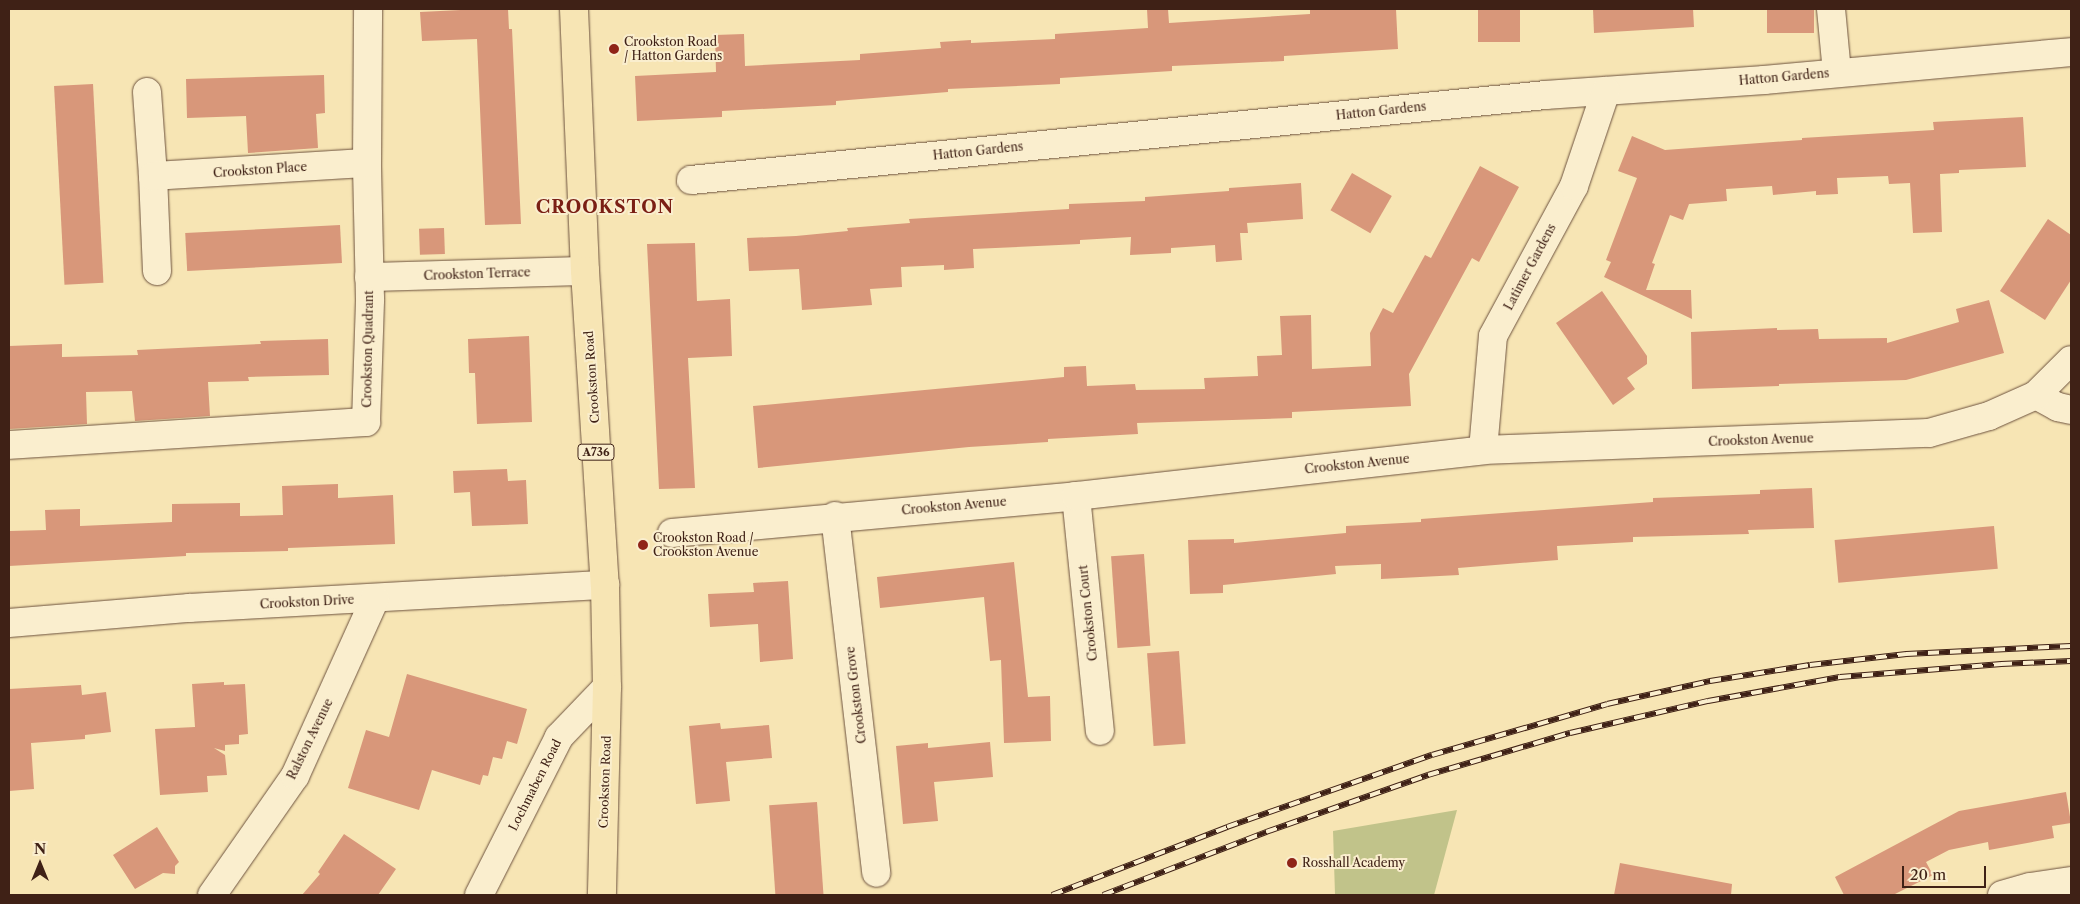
<!DOCTYPE html>
<style>
body{margin:0}
#map{position:relative;width:2080px;height:904px;overflow:hidden;background:#f7e5b4;font-family:"Libre Caslon Text",serif}
div>[style]{position:absolute}
.green>*{inset:0;background:#c1c38a}
.building>*{inset:0;background:#d8977a;transform-origin:0 0}
.roads{filter:drop-shadow(0 0 1px #6d523e) drop-shadow(0 0 1px #6d523e)}
.minor>*{height:28px;margin:-14px;padding:0 14px;transform-origin:14px;border-radius:14px;background:#faeece}
.major>*{height:28px;margin:-14px;padding:0 14px;transform-origin:14px;border-radius:14px;background:#f7e5b4}
.rail>*{height:5.5px;margin-top:-2.75px;transform-origin:0;background:repeating-linear-gradient(90deg,#faeece 0 11px,#3f2116 0 22px);box-sizing:border-box;border-block:1px solid #3f2116}
.dots>*{width:14px;height:14px;translate:-50% -50%;box-sizing:border-box;border:2px solid #faeece;border-radius:50%}
span{translate:-50% -50%;white-space:nowrap;text-align:center;line-height:1.15;-webkit-text-stroke:4px #faeece;paint-order:stroke}
.shield-label span{padding:1px 4px;background:#faeece;border:1px solid;border-radius:4px;-webkit-text-stroke-width:0}
.shield-label{font-size:11px;color:#3f2116;font-weight:700}
.poi-label{font-size:12px;color:#3f2116}
.left{translate:0 -50%;text-align:left}
.street-label{font-size:12px;color:#3f2116}
.district-label{font-size:18px;color:#7a1f14;font-weight:700;letter-spacing:1px}
.frame{position:absolute;inset:0;border:10px solid #3f2116;pointer-events:none}
.north{position:absolute;left:15px;top:839px;width:50px;height:50px;-webkit-text-stroke:4px #faeece;paint-order:stroke;rotate:0deg;font-size:14px;font-weight:700;line-height:20px;text-align:center;color:#3f2116}
.north::after{content:'';display:block;margin:auto;width:18px;height:22px;background:#3f2116;clip-path:polygon(50% 0,100% 100%,50% 72%,0 100%)}
.scale{position:absolute;left:1902px;top:866px;width:84px;height:22px;box-sizing:border-box;border:2px solid #3f2116;border-top:0;padding-left:6px;font-size:15px;line-height:18px;white-space:nowrap;color:#3f2116;-webkit-text-stroke:4px #faeece;paint-order:stroke}
</style>
<div id="map">
<div class="green">
<i style="clip-path:polygon(1457px 810px,1434px 895px,1335px 895px,1333px 831px)"></i>
</div>
<div class="building">
<i style="clip-path:polygon(481px 9px,508px 9px,509px 29px,512px 29px,521px 224px,485px 225px,477px 39px,422px 41px,420px 12px)"></i>
<i style="clip-path:polygon(1147px 9px,1168px 9px,1169px 23px,1310px 14px,1310px 10px,1396px 9px,1398px 49px,1284px 56px,1284px 61px,1172px 66px,1172px 71px,1060px 78px,1060px 84px,948px 89px,948px 92px,836px 101px,836px 105px,722px 111px,722px 117px,637px 121px,635px 76px,716px 72px,715px 35px,744px 34px,745px 66px,860px 60px,860px 54px,941px 48px,940px 42px,971px 40px,971px 43px,1055px 39px,1055px 34px,1148px 28px)"></i>
<i style="left:1478px;top:9px;width:42px;height:33px"></i>
<i style="clip-path:polygon(1593px 9px,1693px 9px,1694px 27px,1594px 33px)"></i>
<i style="left:1767px;top:9px;width:47px;height:24px"></i>
<i style="clip-path:polygon(324px 75px,325px 113px,316px 114px,318px 148px,248px 153px,246px 116px,187px 118px,186px 79px)"></i>
<i style="left:93px;top:84px;width:199px;height:39px;rotate:87deg"></i>
<i style="clip-path:polygon(2023px 117px,2026px 167px,1959px 170px,1959px 173px,1940px 174px,1942px 232px,1913px 233px,1910px 183px,1889px 184px,1888px 176px,1837px 178px,1838px 194px,1816px 195px,1816px 191px,1773px 195px,1772px 186px,1726px 189px,1727px 201px,1689px 204px,1683px 220px,1670px 215px,1652px 263px,1655px 264px,1646px 290px,1691px 290px,1692px 319px,1604px 277px,1611px 262px,1606px 260px,1637px 178px,1618px 171px,1632px 136px,1665px 150px,1802px 140px,1802px 138px,1934px 130px,1933px 122px)"></i>
<i style="clip-path:polygon(1480px 166px,1519px 187px,1479px 262px,1472px 258px,1409px 374px,1411px 406px,1292px 412px,1292px 418px,1137px 423px,1138px 434px,1048px 439px,1048px 442px,969px 447px,758px 468px,753px 406px,1064px 377px,1064px 367px,1086px 366px,1087px 386px,1135px 384px,1136px 390px,1205px 389px,1204px 378px,1258px 376px,1257px 356px,1282px 355px,1280px 316px,1311px 315px,1312px 369px,1371px 366px,1370px 333px,1383px 308px,1393px 313px,1425px 255px,1431px 258px)"></i>
<i style="left:1352px;top:173px;width:46px;height:43px;rotate:30deg"></i>
<i style="clip-path:polygon(1301px 183px,1303px 219px,1247px 223px,1248px 233px,1240px 233px,1242px 260px,1216px 262px,1215px 245px,1171px 248px,1171px 253px,1130px 255px,1131px 237px,1080px 240px,1080px 244px,973px 249px,974px 268px,944px 270px,944px 265px,901px 267px,902px 287px,870px 289px,872px 305px,802px 310px,799px 269px,749px 271px,747px 238px,796px 236px,848px 231px,847px 228px,910px 223px,909px 219px,1069px 209px,1069px 204px,1145px 201px,1145px 197px,1229px 191px,1229px 188px)"></i>
<i style="clip-path:polygon(2048px 219px,2071px 235px,2071px 280px,2045px 320px,2000px 291px)"></i>
<i style="left:340px;top:225px;width:38px;height:155px;rotate:87deg"></i>
<i style="left:444px;top:228px;width:26px;height:25px;rotate:88deg"></i>
<i style="clip-path:polygon(695px 243px,697px 301px,730px 299px,732px 356px,688px 358px,695px 488px,659px 489px,647px 244px)"></i>
<i style="clip-path:polygon(1602px 291px,1647px 356px,1647px 364px,1627px 378px,1635px 389px,1613px 405px,1556px 323px)"></i>
<i style="clip-path:polygon(1989px 300px,2004px 353px,1906px 380px,1779px 384px,1779px 386px,1692px 389px,1691px 332px,1777px 328px,1777px 330px,1818px 329px,1819px 339px,1887px 338px,1887px 343px,1959px 322px,1956px 309px)"></i>
<i style="clip-path:polygon(529px 336px,532px 422px,477px 424px,475px 373px,469px 373px,468px 339px)"></i>
<i style="clip-path:polygon(328px 339px,329px 375px,248px 377px,249px 381px,208px 382px,210px 416px,135px 421px,132px 391px,86px 392px,87px 424px,9px 429px,9px 346px,62px 344px,62px 357px,138px 355px,137px 350px,261px 344px,260px 341px)"></i>
<i style="clip-path:polygon(507px 469px,508px 481px,526px 480px,528px 524px,472px 526px,470px 492px,454px 493px,453px 471px)"></i>
<i style="clip-path:polygon(338px 484px,338px 498px,393px 495px,395px 544px,288px 548px,288px 551px,186px 553px,186px 556px,9px 566px,9px 531px,46px 530px,45px 510px,80px 509px,80px 526px,172px 522px,172px 504px,240px 503px,240px 516px,283px 515px,282px 486px)"></i>
<i style="clip-path:polygon(1812px 488px,1814px 528px,1748px 530px,1749px 534px,1633px 537px,1633px 542px,1557px 546px,1558px 560px,1458px 568px,1459px 575px,1381px 579px,1381px 564px,1335px 566px,1336px 574px,1223px 585px,1223px 593px,1190px 594px,1188px 540px,1234px 539px,1234px 543px,1346px 533px,1346px 526px,1421px 522px,1421px 519px,1653px 502px,1653px 498px,1760px 494px,1760px 490px)"></i>
<i style="left:1994px;top:526px;width:43px;height:160px;rotate:85deg"></i>
<i style="left:1144px;top:554px;width:92px;height:33px;rotate:86deg"></i>
<i style="clip-path:polygon(1014px 562px,1028px 697px,1050px 696px,1051px 741px,1004px 743px,1001px 660px,990px 661px,984px 597px,880px 608px,877px 577px)"></i>
<i style="clip-path:polygon(788px 581px,793px 659px,760px 662px,758px 624px,710px 627px,708px 594px,754px 592px,753px 583px)"></i>
<i style="left:1179px;top:651px;width:93px;height:32px;rotate:86deg"></i>
<i style="clip-path:polygon(407px 674px,527px 709px,517px 744px,507px 741px,502px 759px,493px 757px,488px 776px,483px 775px,480px 785px,432px 770px,419px 810px,348px 788px,366px 730px,389px 737px)"></i>
<i style="clip-path:polygon(224px 682px,224px 685px,245px 684px,248px 734px,239px 735px,239px 744px,225px 745px,225px 751px,214px 748px,225px 755px,227px 775px,207px 776px,208px 792px,160px 795px,155px 729px,195px 727px,192px 684px)"></i>
<i style="clip-path:polygon(81px 685px,82px 695px,106px 692px,111px 732px,85px 735px,85px 739px,31px 743px,34px 789px,9px 791px,9px 689px)"></i>
<i style="clip-path:polygon(720px 723px,721px 729px,769px 725px,772px 758px,726px 762px,730px 801px,696px 804px,689px 726px)"></i>
<i style="clip-path:polygon(990px 742px,993px 777px,934px 782px,938px 821px,903px 824px,896px 746px,928px 743px,928px 748px)"></i>
<i style="clip-path:polygon(2066px 792px,2071px 823px,2052px 826px,2054px 838px,1989px 850px,1988px 842px,1949px 850px,1926px 862px,1933px 875px,1893px 895px,1844px 895px,1835px 877px,1959px 811px)"></i>
<i style="left:817px;top:802px;width:93px;height:48px;rotate:86deg"></i>
<i style="clip-path:polygon(157px 827px,179px 862px,175px 866px,175px 874px,163px 873px,135px 889px,113px 855px)"></i>
<i style="clip-path:polygon(344px 834px,396px 869px,378px 895px,302px 895px,320px 874px,318px 872px)"></i>
<i style="clip-path:polygon(1620px 863px,1732px 884px,1731px 895px,1614px 895px)"></i>
</div>
<div class="roads">
<div class="minor">
<i style="left:1831px;top:9px;width:63px;rotate:84.6deg"></i>
<i style="left:147px;top:92px;width:84px;rotate:85.9deg"></i>
<i style="left:691px;top:180px;width:858px;rotate:-5.68deg"></i>
<i style="left:1545px;top:95px;width:220px;rotate:-3.9deg"></i>
<i style="left:1764px;top:80px;width:308px;rotate:-5.2deg"></i>
<i style="left:157px;top:271px;width:95px;rotate:-92.4deg"></i>
<i style="left:153px;top:176px;width:214px;rotate:-3.5deg"></i>
<i style="left:369px;top:277px;width:216px;rotate:-1.6deg"></i>
<i style="left:2036px;top:395px;width:25px;rotate:29deg"></i>
<i style="left:2058px;top:407px;width:13px;rotate:13deg"></i>
<i style="left:9px;top:445px;width:358px;rotate:-3.7deg"></i>
<i style="left:366px;top:422px;width:123px;rotate:-88.1deg"></i>
<i style="left:370px;top:299px;width:136px;rotate:-91.3deg"></i>
<i style="left:367px;top:163px;width:154px;rotate:-89.6deg"></i>
<i style="left:1483px;top:450px;width:114px;rotate:-85deg"></i>
<i style="left:1493px;top:336px;width:170px;rotate:-61.6deg"></i>
<i style="left:1574px;top:186px;width:100px;rotate:-71.4deg"></i>
<i style="left:1076px;top:496px;width:236px;rotate:84.2deg"></i>
<i style="left:835px;top:516px;width:359px;rotate:83.4deg"></i>
<i style="left:672px;top:533px;width:406px;rotate:-5.2deg"></i>
<i style="left:1076px;top:496px;width:410px;rotate:-6.4deg"></i>
<i style="left:1483px;top:450px;width:446px;rotate:-2.2deg"></i>
<i style="left:1929px;top:433px;width:62px;rotate:-15.8deg"></i>
<i style="left:1989px;top:416px;width:51px;rotate:-24.1deg"></i>
<i style="left:2036px;top:395px;width:49px;rotate:-45deg"></i>
<i style="left:9px;top:623px;width:181px;rotate:-4.8deg"></i>
<i style="left:189px;top:608px;width:417px;rotate:-3.2deg"></i>
<i style="left:212px;top:895px;width:145px;rotate:-55.1deg"></i>
<i style="left:295px;top:776px;width:194px;rotate:-65.7deg"></i>
<i style="left:479px;top:895px;width:177px;rotate:-63.1deg"></i>
<i style="left:559px;top:737px;width:69px;rotate:-46.2deg"></i>
<i style="left:2002px;top:895px;width:29px;rotate:-16deg"></i>
<i style="left:2030px;top:887px;width:41px;rotate:-8.3deg"></i>
</div>
<div class="major">
<i style="left:574px;top:9px;width:262px;rotate:87.6deg"></i>
<i style="left:585px;top:271px;width:315px;rotate:86.4deg"></i>
<i style="left:605px;top:585px;width:102px;rotate:88.9deg"></i>
<i style="left:607px;top:687px;width:208px;rotate:91.4deg"></i>
</div>
</div>
<div class="rail">
<i style="left:1052px;top:895px;width:188px;rotate:-21.2deg"></i>
<i style="left:1227px;top:827px;width:217px;rotate:-19.4deg"></i>
<i style="left:1432px;top:755px;width:182px;rotate:-16.2deg"></i>
<i style="left:1607px;top:704px;width:106px;rotate:-12.6deg"></i>
<i style="left:1710px;top:681px;width:101px;rotate:-9.1deg"></i>
<i style="left:1810px;top:665px;width:97px;rotate:-6.5deg"></i>
<i style="left:1906px;top:654px;width:165px;rotate:-2.8deg"></i>
<i style="left:1103px;top:895px;width:175px;rotate:-21.1deg"></i>
<i style="left:1266px;top:832px;width:172px;rotate:-19.4deg"></i>
<i style="left:1428px;top:775px;width:148px;rotate:-16.5deg"></i>
<i style="left:1570px;top:733px;width:142px;rotate:-13.1deg"></i>
<i style="left:1708px;top:701px;width:134px;rotate:-10.3deg"></i>
<i style="left:1840px;top:677px;width:162px;rotate:-4.6deg"></i>
<i style="left:2001px;top:664px;width:70px;rotate:-2.5deg"></i>
</div>
<div class="dots">
<i style="left:614px;top:49px;background:#8f2418"></i>
<i style="left:643px;top:545px;background:#8f2418"></i>
<i style="left:1292px;top:863px;background:#8f2418"></i>
</div>
<div class="shield-label">
<span style="left:596px;top:452px">A736</span>
</div>
<div class="poi-label">
<span class="left" style="left:624px;top:49px">Crookston Road<br>/ Hatton Gardens</span>
<span class="left" style="left:653px;top:545px">Crookston Road /<br>Crookston Avenue</span>
<span class="left" style="left:1302px;top:863px">Rosshall Academy</span>
</div>
<div class="street-label">
<span style="left:1784px;top:77px;rotate:-5deg">Hatton Gardens</span>
<span style="left:1381px;top:111px;rotate:-6deg">Hatton Gardens</span>
<span style="left:978px;top:151px;rotate:-6deg">Hatton Gardens</span>
<span style="left:260px;top:170px;rotate:-4deg">Crookston Place</span>
<span style="left:1530px;top:267px;rotate:-62deg">Latimer Gardens</span>
<span style="left:477px;top:274px;rotate:-2deg">Crookston Terrace</span>
<span style="left:368px;top:349px;rotate:-89deg">Crookston Quadrant</span>
<span style="left:592px;top:377px;rotate:-94deg">Crookston Road</span>
<span style="left:1761px;top:440px;rotate:-2deg">Crookston Avenue</span>
<span style="left:1357px;top:464px;rotate:-6deg">Crookston Avenue</span>
<span style="left:954px;top:506px;rotate:-5deg">Crookston Avenue</span>
<span style="left:307px;top:602px;rotate:-3deg">Crookston Drive</span>
<span style="left:1088px;top:613px;rotate:-96deg">Crookston Court</span>
<span style="left:856px;top:695px;rotate:-97deg">Crookston Grove</span>
<span style="left:310px;top:739px;rotate:-64deg">Ralston Avenue</span>
<span style="left:605px;top:782px;rotate:-88deg">Crookston Road</span>
<span style="left:535px;top:785px;rotate:-63deg">Lochmaben Road</span>
</div>
<div class="district-label">
<span style="left:605px;top:207px">CROOKSTON</span>
</div>
<div class="frame"></div>
<div class="north">N</div>
<div class="scale">20 m</div>
</div>
